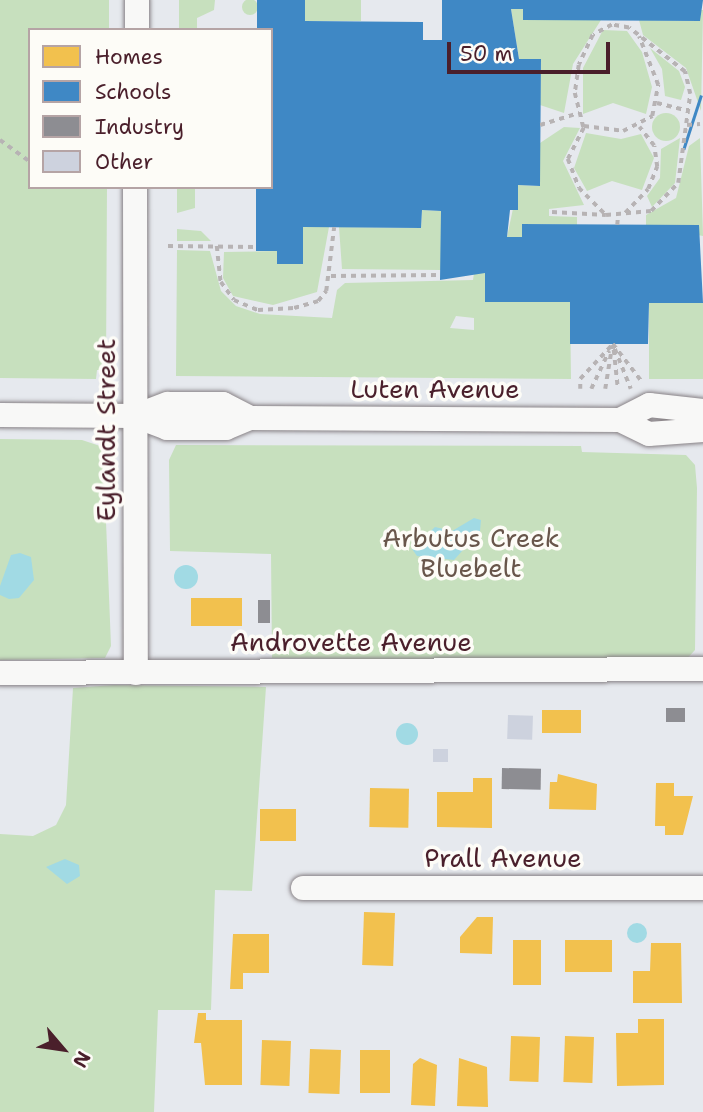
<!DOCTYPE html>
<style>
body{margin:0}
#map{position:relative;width:703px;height:1112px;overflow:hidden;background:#e6e9ee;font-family:"Shantell Sans",sans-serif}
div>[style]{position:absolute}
.green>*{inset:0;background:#c7e0be;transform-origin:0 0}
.round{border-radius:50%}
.water>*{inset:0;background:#a1dae4}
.homes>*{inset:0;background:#f2c14e;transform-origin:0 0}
.schools>*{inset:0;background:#3f88c5;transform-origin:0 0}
.industry>*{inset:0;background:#8d8d92;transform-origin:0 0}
.building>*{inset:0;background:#cdd2de;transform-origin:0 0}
.path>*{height:3.5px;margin-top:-1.75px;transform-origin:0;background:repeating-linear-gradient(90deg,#b7b3b4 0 5px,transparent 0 10px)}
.roads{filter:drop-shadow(0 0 2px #888286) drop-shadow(0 0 2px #888286)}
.minor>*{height:24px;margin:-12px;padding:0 12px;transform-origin:12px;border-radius:12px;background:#f8f8f7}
span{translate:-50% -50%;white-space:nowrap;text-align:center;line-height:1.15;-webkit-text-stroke:7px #fdfcf7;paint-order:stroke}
.street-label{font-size:26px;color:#4a1f2b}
.park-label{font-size:26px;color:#68564b}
.legend{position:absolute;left:28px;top:28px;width:245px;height:161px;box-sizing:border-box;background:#fdfcf7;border:2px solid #b5a4a5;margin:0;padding:9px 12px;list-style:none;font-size:21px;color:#4a1f2b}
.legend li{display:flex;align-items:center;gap:14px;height:35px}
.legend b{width:35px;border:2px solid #b5a4a5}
.north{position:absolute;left:28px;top:1014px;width:70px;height:70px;-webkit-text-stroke:5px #fdfcf7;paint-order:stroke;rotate:119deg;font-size:19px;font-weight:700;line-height:28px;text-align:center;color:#4a1f2b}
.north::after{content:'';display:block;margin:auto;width:24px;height:32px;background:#4a1f2b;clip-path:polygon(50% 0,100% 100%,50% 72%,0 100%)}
.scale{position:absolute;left:447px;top:42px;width:163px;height:32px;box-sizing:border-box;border:4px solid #4a1f2b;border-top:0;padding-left:9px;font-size:21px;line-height:24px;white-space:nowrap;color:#4a1f2b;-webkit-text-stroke:5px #fdfcf7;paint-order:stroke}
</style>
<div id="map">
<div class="green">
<i class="round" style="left:242px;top:-1px;width:16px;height:16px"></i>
<i style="clip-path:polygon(0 0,109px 0,109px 30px,30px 30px,30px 187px,107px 187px,106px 370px,97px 370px,96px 379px,0 378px)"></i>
<i style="clip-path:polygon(179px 0,215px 0,214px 10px,197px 18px,197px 30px,179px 30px)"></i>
<i style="left:305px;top:0;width:56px;height:21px"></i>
<i style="clip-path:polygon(511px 9px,523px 9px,523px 20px,601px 20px,573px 64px,564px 113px,540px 105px,541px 59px,519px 59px)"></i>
<i style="clip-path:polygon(700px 10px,703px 10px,701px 111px,686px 68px,643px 35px,639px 20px,700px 21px)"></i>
<i style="clip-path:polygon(603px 30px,627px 31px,642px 52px,652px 87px,646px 114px,613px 103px,583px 114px,583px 68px)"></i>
<i style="clip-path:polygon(650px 48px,679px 71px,685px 87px,681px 100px,665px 96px,662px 69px)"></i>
<i class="round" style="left:652px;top:113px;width:28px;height:28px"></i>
<i style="clip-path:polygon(564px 127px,580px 128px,563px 161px,584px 205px,549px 209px,549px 216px,577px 217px,577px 225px,522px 224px,522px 237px,507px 237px,518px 185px,539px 186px,540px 143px)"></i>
<i style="clip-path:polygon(586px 133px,621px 139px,641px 134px,654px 158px,642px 190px,612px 181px,587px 191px,574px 168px)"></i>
<i style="clip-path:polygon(680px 138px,675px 183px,652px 207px,647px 196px,660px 178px,661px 149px)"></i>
<i style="clip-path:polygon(700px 138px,703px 236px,646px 225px,646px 215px,676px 198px,689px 146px)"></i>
<i style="clip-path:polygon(177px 187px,195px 187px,195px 208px,177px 213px)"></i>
<i style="clip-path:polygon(422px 210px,441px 211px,441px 270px,342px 269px,339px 227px,421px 228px)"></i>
<i style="clip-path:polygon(303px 227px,329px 227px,317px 292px,273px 305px,233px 296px,223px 278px,224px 252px,277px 251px,303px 264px)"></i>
<i style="clip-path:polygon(177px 229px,201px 231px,211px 241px,177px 241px)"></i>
<i style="clip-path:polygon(evenodd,177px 250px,210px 251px,221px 291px,236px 306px,260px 314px,332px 318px,337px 290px,345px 283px,473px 280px,474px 273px,485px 273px,485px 302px,570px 302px,571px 379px,176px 376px,177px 250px,456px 316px,474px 318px,474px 330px,450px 328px,456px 316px)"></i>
<i style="left:649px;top:303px;width:54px;height:76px"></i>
<i style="clip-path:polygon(0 439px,82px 440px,103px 447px,111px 646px,105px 658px,0 660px)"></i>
<i style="clip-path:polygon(176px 445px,581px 446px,582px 452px,686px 455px,695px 465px,697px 488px,695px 650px,683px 663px,272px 658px,271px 554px,170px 551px,169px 460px)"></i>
<i style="clip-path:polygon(114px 685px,266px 687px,252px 891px,215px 890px,211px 1010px,158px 1010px,154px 1112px,0 1112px,0 834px,33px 836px,56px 825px,66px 805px,73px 688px)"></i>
</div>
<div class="water">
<i style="clip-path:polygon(474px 518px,481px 520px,480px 531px,454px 560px,417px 556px,412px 549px,435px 527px,452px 531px)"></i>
<i style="clip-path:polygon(20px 553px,31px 557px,34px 580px,19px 598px,9px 599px,0 595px,0 586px,11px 555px)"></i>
<i class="round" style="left:174px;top:565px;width:24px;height:24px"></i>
<i class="round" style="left:396px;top:723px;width:22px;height:22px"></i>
<i style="clip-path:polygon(65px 859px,79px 865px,80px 876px,67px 884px,46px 867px)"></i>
<i class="round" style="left:627px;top:923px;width:20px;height:20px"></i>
</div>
<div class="homes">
<i style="left:191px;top:598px;width:51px;height:28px"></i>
<i style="left:542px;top:710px;width:39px;height:23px"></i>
<i style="clip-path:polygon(558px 774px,597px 784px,596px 810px,549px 809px,550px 782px,557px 782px)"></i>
<i style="clip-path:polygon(473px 778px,492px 778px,492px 828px,437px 827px,437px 792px,473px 792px)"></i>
<i style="clip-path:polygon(656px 783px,674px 783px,674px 796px,693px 796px,683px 835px,665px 835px,665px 826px,655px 826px)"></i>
<i style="left:370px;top:788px;width:39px;height:39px;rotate:1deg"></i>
<i style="left:260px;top:809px;width:36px;height:32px"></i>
<i style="left:364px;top:912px;width:31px;height:53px;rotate:2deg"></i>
<i style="clip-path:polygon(477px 917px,493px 917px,492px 954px,460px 953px,460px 937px)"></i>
<i style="clip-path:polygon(233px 934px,269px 934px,269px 973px,243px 973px,243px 989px,230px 989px)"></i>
<i style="left:513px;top:940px;width:28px;height:45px"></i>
<i style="left:565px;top:940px;width:47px;height:32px"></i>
<i style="clip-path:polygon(651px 943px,681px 943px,682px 1003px,633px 1003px,633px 971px,650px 971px)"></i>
<i style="clip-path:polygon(198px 1013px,206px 1013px,206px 1020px,242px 1020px,242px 1085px,205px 1085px,201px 1043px,194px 1043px)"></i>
<i style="clip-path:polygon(638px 1019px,664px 1019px,664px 1085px,617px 1086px,616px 1033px,638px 1033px)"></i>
<i style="left:511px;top:1036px;width:29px;height:45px;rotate:2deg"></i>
<i style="left:565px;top:1036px;width:29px;height:46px;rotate:2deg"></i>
<i style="left:262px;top:1040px;width:29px;height:45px;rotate:2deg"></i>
<i style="left:310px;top:1049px;width:31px;height:44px;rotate:2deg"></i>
<i style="left:360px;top:1050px;width:30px;height:43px"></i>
<i style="clip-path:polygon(420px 1058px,437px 1065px,435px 1106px,411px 1105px,413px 1064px)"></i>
<i style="clip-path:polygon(459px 1058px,487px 1067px,488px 1107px,457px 1106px)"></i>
</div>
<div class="schools">
<i style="clip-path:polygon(257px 0,305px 0,305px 21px,423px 22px,423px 40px,442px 40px,442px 0,703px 0,700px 21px,523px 20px,523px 9px,511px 9px,519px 59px,541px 59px,540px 186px,518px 185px,518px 210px,510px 210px,507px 237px,522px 237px,522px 224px,699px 225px,703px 303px,649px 303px,648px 344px,570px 344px,570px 302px,485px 302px,485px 273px,440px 280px,441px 211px,422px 210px,421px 228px,303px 227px,303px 264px,277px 264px,277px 251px,256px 251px,256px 187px,271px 187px,271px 30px,257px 30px)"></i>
<i style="left:700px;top:95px;width:3px;height:57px;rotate:18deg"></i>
</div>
<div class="industry">
<i style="left:258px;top:600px;width:12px;height:23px"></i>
<i style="left:666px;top:708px;width:19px;height:14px"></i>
<i style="left:502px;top:768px;width:39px;height:21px;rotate:1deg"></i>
</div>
<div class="building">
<i style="left:508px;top:715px;width:25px;height:24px;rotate:2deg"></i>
<i style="left:433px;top:749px;width:15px;height:13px"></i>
</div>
<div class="path">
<i style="left:657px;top:103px;width:33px;rotate:14deg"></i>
<i style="left:540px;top:125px;width:41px;rotate:-17.1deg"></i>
<i style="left:687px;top:125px;width:13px;rotate:-4deg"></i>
<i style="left:584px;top:126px;width:39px;rotate:7deg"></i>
<i style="left:623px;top:131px;width:33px;rotate:-27deg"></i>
<i style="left:652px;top:116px;width:32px;rotate:-79deg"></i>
<i style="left:658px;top:85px;width:52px;rotate:-111.6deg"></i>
<i style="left:0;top:140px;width:37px;rotate:36deg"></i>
<i style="left:552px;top:212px;width:54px;rotate:3.2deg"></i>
<i style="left:606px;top:215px;width:45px;rotate:-5.1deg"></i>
<i style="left:651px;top:211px;width:39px;rotate:-46deg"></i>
<i style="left:678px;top:183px;width:90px;rotate:-82.3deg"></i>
<i style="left:690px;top:94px;width:23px;rotate:-103deg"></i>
<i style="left:685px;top:72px;width:71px;rotate:-141.8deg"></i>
<i style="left:629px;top:28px;width:17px;rotate:-170deg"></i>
<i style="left:612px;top:25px;width:21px;rotate:152deg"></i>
<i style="left:593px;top:35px;width:33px;rotate:115deg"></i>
<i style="left:579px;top:65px;width:28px;rotate:98deg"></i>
<i style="left:575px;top:93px;width:36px;rotate:76deg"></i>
<i style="left:584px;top:128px;width:35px;rotate:117deg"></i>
<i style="left:568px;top:159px;width:31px;rotate:69deg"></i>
<i style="left:579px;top:188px;width:38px;rotate:45deg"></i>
<i style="left:625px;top:213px;width:33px;rotate:-46deg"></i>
<i style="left:648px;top:189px;width:24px;rotate:-68deg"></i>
<i style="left:657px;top:167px;width:21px;rotate:-98deg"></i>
<i style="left:654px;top:146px;width:24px;rotate:-128deg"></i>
<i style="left:617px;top:225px;width:11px;rotate:-85deg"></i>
<i style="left:168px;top:246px;width:88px;rotate:0.7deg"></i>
<i style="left:217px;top:246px;width:36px;rotate:84deg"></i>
<i style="left:221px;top:282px;width:22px;rotate:54deg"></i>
<i style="left:234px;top:300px;width:26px;rotate:23deg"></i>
<i style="left:258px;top:310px;width:36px;rotate:-3deg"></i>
<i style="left:294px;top:308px;width:25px;rotate:-16deg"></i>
<i style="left:318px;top:301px;width:13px;rotate:-51deg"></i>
<i style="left:326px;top:291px;width:64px;rotate:-82.9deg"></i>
<i style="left:331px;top:276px;width:109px;rotate:-0.5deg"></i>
<i style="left:613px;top:344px;width:49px;rotate:52.4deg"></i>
<i style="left:615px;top:349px;width:43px;rotate:68.2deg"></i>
<i style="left:614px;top:350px;width:39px;rotate:84deg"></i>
<i style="left:580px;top:389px;width:10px;rotate:-90deg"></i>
<i style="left:580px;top:379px;width:48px;rotate:-46.7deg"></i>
<i style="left:591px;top:389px;width:42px;rotate:-64.7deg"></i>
<i style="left:605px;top:389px;width:44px;rotate:-80.8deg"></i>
</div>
<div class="roads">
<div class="minor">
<i style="left:137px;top:30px;width:30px;rotate:-90deg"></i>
<i style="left:135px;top:187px;width:486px;rotate:89.9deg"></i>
<i style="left:0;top:415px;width:136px;rotate:0.4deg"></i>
<i style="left:136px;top:416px;width:34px;rotate:-21deg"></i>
<i style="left:168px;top:404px;width:55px"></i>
<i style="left:223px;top:404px;width:30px;rotate:27deg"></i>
<i style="left:136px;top:416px;width:33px;rotate:21deg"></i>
<i style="left:167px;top:428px;width:59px"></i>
<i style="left:226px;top:428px;width:26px;rotate:-23deg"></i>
<i style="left:250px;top:418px;width:370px;rotate:0.3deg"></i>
<i style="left:620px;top:420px;width:32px;rotate:26deg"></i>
<i style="left:649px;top:434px;width:54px;rotate:-4.2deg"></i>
<i style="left:620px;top:420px;width:33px;rotate:-27deg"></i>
<i style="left:649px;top:405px;width:54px;rotate:6.3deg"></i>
<i style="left:0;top:673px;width:703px;rotate:-0.33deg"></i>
<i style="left:303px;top:888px;width:400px"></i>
</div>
</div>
<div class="street-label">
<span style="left:435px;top:389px">Luten Avenue</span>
<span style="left:106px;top:430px;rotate:-90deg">Eylandt Street</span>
<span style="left:351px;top:642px">Androvette Avenue</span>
<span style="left:503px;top:858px">Prall Avenue</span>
</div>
<div class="park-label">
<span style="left:471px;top:553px">Arbutus Creek<br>Bluebelt</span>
</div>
<ul class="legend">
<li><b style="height:19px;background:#f2c14e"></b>Homes</li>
<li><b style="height:19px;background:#3f88c5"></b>Schools</li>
<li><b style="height:19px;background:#8d8d92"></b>Industry</li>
<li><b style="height:19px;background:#cdd2de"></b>Other</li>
</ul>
<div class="north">N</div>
<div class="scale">50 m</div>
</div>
